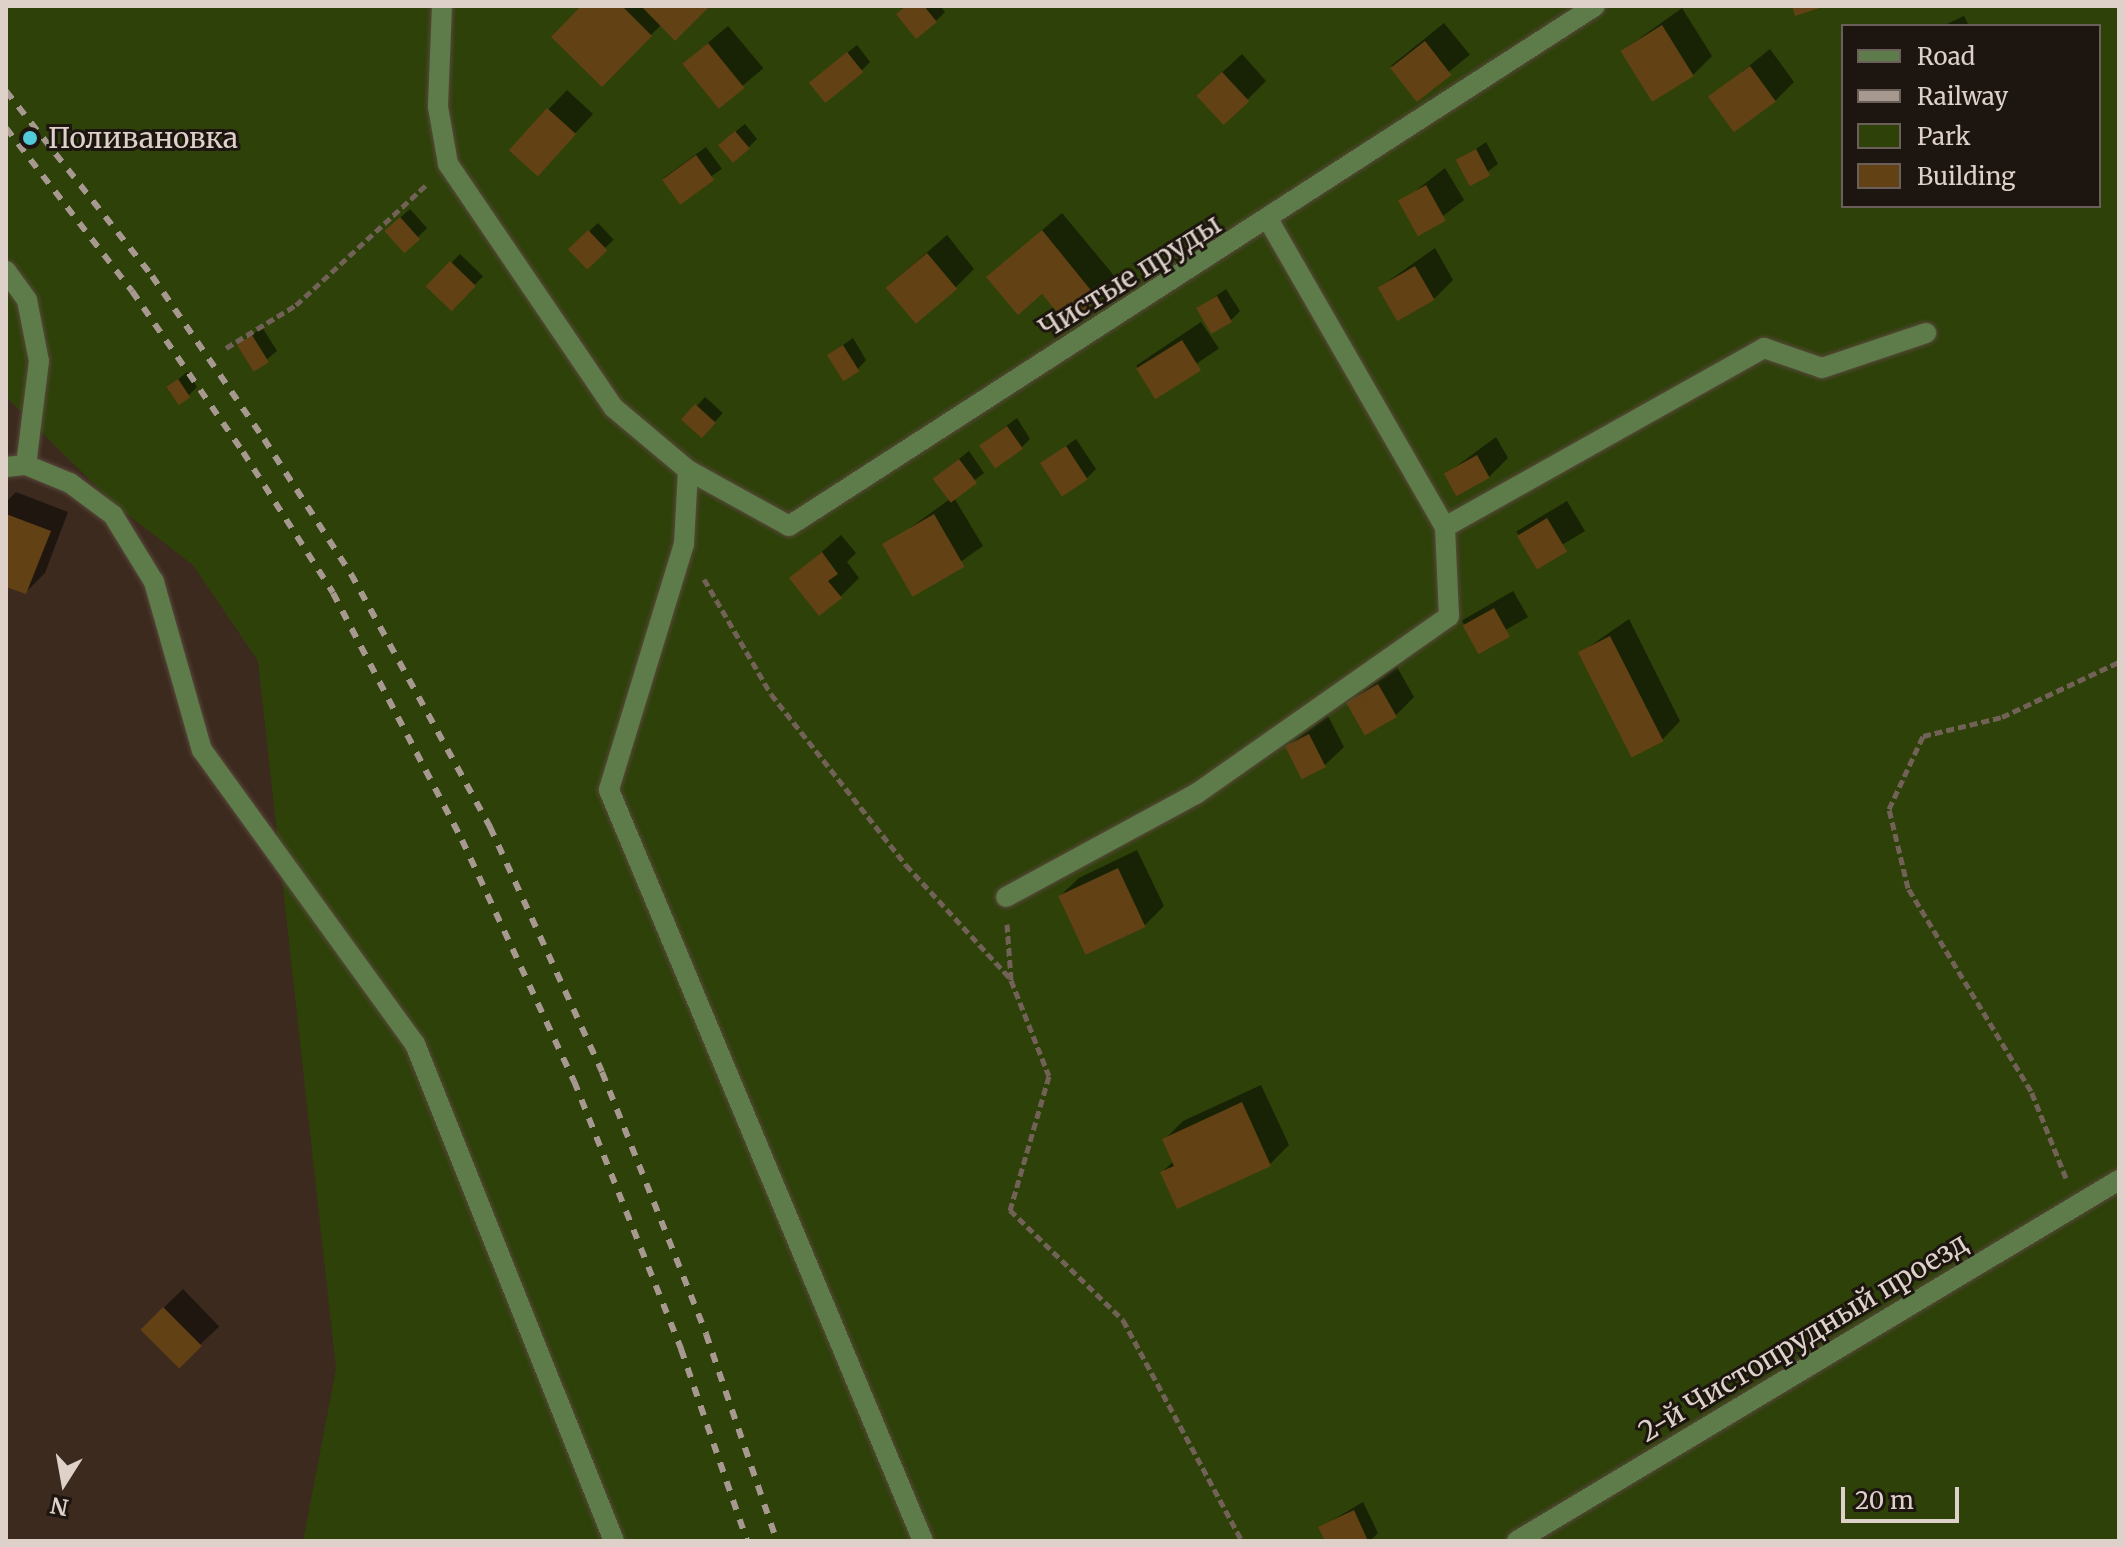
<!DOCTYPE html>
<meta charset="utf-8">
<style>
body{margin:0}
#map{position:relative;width:2125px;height:1547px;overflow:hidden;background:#3c2a1e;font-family:Merriweather,serif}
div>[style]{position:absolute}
.green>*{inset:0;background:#2e4109}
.shadow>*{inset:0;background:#0007;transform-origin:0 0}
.building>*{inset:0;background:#624114;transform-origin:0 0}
.path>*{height:5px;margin-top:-2.5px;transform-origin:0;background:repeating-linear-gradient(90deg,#716157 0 8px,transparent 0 12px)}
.roads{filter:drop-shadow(0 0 2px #59483d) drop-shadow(0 0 2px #59483d)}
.minor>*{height:20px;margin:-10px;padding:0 10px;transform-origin:10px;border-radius:10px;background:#5e7c49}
.rail>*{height:6px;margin-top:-3px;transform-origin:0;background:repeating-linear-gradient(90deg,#a79990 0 10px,transparent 0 20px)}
.dots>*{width:22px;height:22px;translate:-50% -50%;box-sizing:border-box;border:4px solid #1d150f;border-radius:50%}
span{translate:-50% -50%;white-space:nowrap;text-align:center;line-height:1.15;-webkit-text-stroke:6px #1d150f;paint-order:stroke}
.poi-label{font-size:28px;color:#ddd1c9}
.left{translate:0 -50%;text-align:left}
.street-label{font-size:28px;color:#ddd1c9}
.frame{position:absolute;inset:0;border:8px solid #ddd1c9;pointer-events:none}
.legend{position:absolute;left:1841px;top:24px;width:260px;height:184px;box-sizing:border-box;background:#1d150f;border:2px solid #6a6059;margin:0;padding:10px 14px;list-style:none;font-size:24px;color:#ddd1c9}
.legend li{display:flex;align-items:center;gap:16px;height:40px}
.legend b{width:40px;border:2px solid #6a6059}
.north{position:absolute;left:24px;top:1443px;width:80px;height:80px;-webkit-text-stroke:6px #1d150f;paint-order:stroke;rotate:191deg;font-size:22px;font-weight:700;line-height:32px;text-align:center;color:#ddd1c9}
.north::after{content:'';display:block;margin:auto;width:28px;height:36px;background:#ddd1c9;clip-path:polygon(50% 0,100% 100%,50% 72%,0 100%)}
.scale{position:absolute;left:1841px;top:1487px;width:118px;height:36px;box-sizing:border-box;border:4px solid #ddd1c9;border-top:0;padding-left:10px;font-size:24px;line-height:28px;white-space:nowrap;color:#ddd1c9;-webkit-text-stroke:6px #1d150f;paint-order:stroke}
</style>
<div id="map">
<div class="green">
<i style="clip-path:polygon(evenodd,6px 6px,2119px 6px,2119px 1541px,303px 1541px,336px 1369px,258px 661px,193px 565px,115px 505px,6px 397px,6px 6px,1843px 26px,2099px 26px,2099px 206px,1843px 206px,1843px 26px)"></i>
</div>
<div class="shadow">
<i style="clip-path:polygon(584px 6px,707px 6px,662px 24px,602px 84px)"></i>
<i style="clip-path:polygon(907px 6px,940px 6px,945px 12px,936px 21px)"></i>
<i style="clip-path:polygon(1682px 8px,1712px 56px,1693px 75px,1622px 51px)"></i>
<i style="clip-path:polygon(1964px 16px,1969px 26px,1943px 26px)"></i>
<i style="left:1444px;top:23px;width:41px;height:68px;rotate:51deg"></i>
<i style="left:728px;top:26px;width:55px;height:57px;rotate:50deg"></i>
<i style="clip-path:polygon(857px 45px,870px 62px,861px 71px,820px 75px)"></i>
<i style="clip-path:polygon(1770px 49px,1794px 82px,1775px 101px,1711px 97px)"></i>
<i style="clip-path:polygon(1242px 54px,1266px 81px,1247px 100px,1198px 95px)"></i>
<i style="clip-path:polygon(567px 90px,593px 114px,556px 154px,511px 149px)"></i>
<i style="clip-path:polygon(745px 124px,757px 139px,748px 148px,729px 137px)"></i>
<i style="clip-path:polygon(1486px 142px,1498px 164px,1472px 183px,1459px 161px)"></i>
<i style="left:706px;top:147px;width:27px;height:53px;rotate:54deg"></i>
<i style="clip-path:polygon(1445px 168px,1464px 200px,1419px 234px,1401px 202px)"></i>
<i style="clip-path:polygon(410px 209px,427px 228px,404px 251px,395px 222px)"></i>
<i style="clip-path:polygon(1062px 213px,1116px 278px,1067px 321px,1043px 292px,988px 277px)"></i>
<i style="left:598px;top:223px;width:23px;height:38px;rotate:47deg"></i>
<i style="clip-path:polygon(947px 235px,974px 269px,955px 288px,887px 287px)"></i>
<i style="clip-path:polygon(1435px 248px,1453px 280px,1434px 299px,1380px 287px)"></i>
<i style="left:460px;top:254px;width:32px;height:45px;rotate:44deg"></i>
<i style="clip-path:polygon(1226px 289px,1240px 311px,1231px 320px,1199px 308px)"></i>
<i style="left:1201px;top:322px;width:32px;height:78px;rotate:56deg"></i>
<i style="clip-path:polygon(262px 327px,277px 351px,255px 369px,240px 345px)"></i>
<i style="clip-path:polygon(853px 338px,866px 360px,858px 369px,829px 355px)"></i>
<i style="clip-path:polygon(187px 372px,197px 387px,188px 396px,169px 387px)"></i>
<i style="left:705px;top:397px;width:24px;height:30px;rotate:42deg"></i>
<i style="clip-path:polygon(1017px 418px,1030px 439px,1022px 447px,981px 445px)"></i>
<i style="clip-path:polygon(1496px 437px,1508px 458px,1489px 477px,1446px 474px)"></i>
<i style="clip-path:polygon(1076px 439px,1096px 469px,1087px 478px,1042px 463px)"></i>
<i style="clip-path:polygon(969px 451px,984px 473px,953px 496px,983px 546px,915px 594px,885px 546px,950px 499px,935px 478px)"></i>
<i style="clip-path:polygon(16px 492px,68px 512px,45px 573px,26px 592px,6px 584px,6px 502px)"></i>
<i style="left:1567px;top:501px;width:35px;height:59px;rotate:59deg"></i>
<i style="clip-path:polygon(841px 535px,856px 553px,847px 562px,859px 578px,840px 597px,792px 578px)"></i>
<i style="left:1513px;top:591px;width:30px;height:59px;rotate:60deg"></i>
<i style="clip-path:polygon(1629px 619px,1680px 721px,1662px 740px,1580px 653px)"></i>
<i style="clip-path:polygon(1397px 667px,1414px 697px,1396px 715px,1349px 702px)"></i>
<i style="clip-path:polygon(1328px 716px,1344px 747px,1325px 765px,1287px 746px)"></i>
<i style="clip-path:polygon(1137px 850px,1164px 906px,1145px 925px,1060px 896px,1079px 878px)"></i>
<i style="clip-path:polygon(1261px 1085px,1289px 1145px,1270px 1164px,1178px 1207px,1162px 1172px,1174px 1161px,1164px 1140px,1183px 1121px)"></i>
<i style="left:183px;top:1289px;width:52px;height:57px;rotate:46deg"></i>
<i style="clip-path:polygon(1363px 1502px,1378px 1533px,1370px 1541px,1327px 1541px,1321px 1527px)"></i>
</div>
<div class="building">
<i style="clip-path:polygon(581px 6px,622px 6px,652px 36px,602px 87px,551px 37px)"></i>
<i style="clip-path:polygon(641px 6px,710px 6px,675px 41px)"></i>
<i style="clip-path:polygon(906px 6px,924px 6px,937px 22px,916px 39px,896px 14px)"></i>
<i style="clip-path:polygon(1792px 6px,1823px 6px,1823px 7px,1795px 16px)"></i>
<i style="left:1662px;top:25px;width:60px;height:49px;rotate:58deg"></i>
<i style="left:1425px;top:41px;width:43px;height:44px;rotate:52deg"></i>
<i style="left:708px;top:43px;width:58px;height:33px;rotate:51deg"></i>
<i style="left:847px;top:52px;width:26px;height:49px;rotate:51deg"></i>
<i style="left:1750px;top:66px;width:44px;height:52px;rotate:54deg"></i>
<i style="left:1222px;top:72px;width:40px;height:35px;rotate:47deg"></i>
<i style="left:547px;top:108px;width:39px;height:57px;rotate:42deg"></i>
<i style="left:735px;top:131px;width:23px;height:22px;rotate:50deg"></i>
<i style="left:1476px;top:149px;width:30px;height:23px;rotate:62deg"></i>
<i style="left:696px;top:155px;width:31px;height:42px;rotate:54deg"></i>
<i style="left:1426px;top:185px;width:41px;height:32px;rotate:61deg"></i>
<i style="left:400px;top:217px;width:30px;height:21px;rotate:48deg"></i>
<i style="left:588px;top:230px;width:28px;height:28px;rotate:46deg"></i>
<i style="clip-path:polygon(1042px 230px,1098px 299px,1067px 324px,1042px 294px,1018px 315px,986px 277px)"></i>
<i style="left:927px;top:253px;width:47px;height:54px;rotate:50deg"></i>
<i style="left:450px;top:261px;width:36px;height:35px;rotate:44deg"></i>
<i style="left:1415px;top:266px;width:39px;height:43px;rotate:60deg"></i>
<i style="left:1217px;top:296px;width:30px;height:24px;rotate:60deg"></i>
<i style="left:252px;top:335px;width:32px;height:18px;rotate:58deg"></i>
<i style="left:1182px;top:340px;width:36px;height:54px;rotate:58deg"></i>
<i style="left:843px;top:345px;width:31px;height:19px;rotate:58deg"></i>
<i style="left:178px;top:379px;width:22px;height:14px;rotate:56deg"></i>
<i style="left:695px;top:404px;width:28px;height:21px;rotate:42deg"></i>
<i style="left:1007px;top:426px;width:28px;height:34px;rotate:55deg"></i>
<i style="left:1066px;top:446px;width:40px;height:31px;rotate:57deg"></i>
<i style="left:1477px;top:455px;width:26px;height:38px;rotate:61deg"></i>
<i style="left:959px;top:459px;width:30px;height:33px;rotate:53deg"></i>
<i style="clip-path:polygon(6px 514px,51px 531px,26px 594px,6px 587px)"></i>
<i style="left:934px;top:514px;width:61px;height:60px;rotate:60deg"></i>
<i style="left:1547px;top:518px;width:39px;height:35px;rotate:59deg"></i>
<i style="clip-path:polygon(822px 552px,838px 574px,828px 581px,842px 598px,819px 616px,789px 578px)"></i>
<i style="left:1494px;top:608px;width:33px;height:36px;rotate:61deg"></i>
<i style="left:1610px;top:636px;width:118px;height:36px;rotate:63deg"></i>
<i style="left:1378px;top:684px;width:38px;height:37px;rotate:60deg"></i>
<i style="left:1309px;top:734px;width:37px;height:27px;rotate:63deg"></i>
<i style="left:1118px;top:868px;width:65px;height:66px;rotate:65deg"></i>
<i style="clip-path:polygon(1242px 1102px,1271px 1166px,1177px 1209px,1160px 1172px,1174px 1166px,1162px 1139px)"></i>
<i style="left:163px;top:1307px;width:55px;height:32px;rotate:45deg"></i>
<i style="clip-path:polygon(1354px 1510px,1368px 1541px,1325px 1541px,1318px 1527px)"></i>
</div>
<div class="path">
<i style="left:226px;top:348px;width:82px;rotate:-31.6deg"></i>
<i style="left:296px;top:305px;width:178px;rotate:-42.7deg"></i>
<i style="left:704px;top:579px;width:133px;rotate:59.8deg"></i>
<i style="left:771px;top:694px;width:218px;rotate:51.7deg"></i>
<i style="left:906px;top:865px;width:155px;rotate:47.4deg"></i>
<i style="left:1007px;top:924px;width:56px;rotate:85.9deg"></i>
<i style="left:1011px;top:980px;width:103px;rotate:68.4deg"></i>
<i style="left:1049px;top:1076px;width:140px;rotate:106.2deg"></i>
<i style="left:1010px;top:1210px;width:158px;rotate:44.2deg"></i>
<i style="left:1123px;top:1320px;width:251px;rotate:61.7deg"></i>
<i style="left:2066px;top:1178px;width:94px;rotate:-111.9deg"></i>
<i style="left:2031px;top:1091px;width:237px;rotate:-121.2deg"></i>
<i style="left:1908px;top:888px;width:81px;rotate:-103.5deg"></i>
<i style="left:1889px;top:809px;width:81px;rotate:-65deg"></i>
<i style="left:1923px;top:736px;width:81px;rotate:-13.5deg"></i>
<i style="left:2002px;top:717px;width:129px;rotate:-25.2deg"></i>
</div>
<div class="roads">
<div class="minor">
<i style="left:442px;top:6px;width:101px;rotate:92.3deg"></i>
<i style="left:438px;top:107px;width:58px;rotate:80deg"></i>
<i style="left:448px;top:164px;width:295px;rotate:55.8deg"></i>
<i style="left:614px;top:408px;width:97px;rotate:40deg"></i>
<i style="left:688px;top:470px;width:74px;rotate:93.1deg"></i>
<i style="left:684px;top:544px;width:257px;rotate:107deg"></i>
<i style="left:609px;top:790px;width:814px;rotate:67.31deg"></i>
<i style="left:1269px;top:221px;width:353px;rotate:60.1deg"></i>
<i style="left:6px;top:271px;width:36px;rotate:54deg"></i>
<i style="left:27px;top:300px;width:62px;rotate:78.9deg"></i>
<i style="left:39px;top:361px;width:105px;rotate:97.1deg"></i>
<i style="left:6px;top:467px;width:20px;rotate:-6deg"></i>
<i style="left:26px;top:465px;width:48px;rotate:22.2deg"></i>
<i style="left:70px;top:483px;width:54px;rotate:36.7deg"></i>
<i style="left:113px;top:515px;width:79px;rotate:58.5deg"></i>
<i style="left:154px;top:582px;width:175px;rotate:74.1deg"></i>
<i style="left:202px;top:750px;width:363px;rotate:54.1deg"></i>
<i style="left:415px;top:1044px;width:535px;rotate:68.18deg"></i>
<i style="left:688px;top:470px;width:115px;rotate:29deg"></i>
<i style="left:789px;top:526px;width:959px;rotate:-32.83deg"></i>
<i style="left:1006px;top:897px;width:216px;rotate:-28.5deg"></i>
<i style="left:1196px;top:794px;width:309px;rotate:-35.1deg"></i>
<i style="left:1449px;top:616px;width:89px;rotate:-92.6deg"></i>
<i style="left:1445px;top:527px;width:366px;rotate:-29.3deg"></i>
<i style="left:1764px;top:348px;width:61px;rotate:19deg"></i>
<i style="left:1822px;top:368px;width:110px;rotate:-18.6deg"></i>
<i style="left:1517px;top:1541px;width:702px;rotate:-30.95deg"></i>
</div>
</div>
<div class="rail">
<i style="left:6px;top:91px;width:236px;rotate:51.7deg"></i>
<i style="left:152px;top:276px;width:198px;rotate:55.5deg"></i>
<i style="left:264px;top:439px;width:161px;rotate:57.2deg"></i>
<i style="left:351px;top:574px;width:289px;rotate:61.2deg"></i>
<i style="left:490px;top:827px;width:269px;rotate:65.4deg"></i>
<i style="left:602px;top:1072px;width:282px;rotate:68.3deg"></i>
<i style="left:706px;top:1334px;width:219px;rotate:71.1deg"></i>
<i style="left:6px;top:128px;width:206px;rotate:52.3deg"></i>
<i style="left:132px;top:291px;width:196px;rotate:55.4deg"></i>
<i style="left:243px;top:452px;width:167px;rotate:57.4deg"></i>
<i style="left:333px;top:593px;width:279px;rotate:62.4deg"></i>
<i style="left:462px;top:840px;width:266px;rotate:65.1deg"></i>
<i style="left:574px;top:1081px;width:289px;rotate:68.2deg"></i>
<i style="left:681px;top:1349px;width:203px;rotate:71deg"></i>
</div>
<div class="dots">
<i style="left:30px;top:138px;background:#52cbd9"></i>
</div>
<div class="poi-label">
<span class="left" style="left:48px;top:138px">Поливановка</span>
</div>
<div class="street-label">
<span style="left:1130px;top:276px;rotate:-32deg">Чистые пруды</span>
<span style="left:1803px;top:1337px;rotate:-31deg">2-й Чистопрудный проезд</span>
</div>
<div class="frame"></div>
<ul class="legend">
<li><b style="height:10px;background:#5e7c49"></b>Road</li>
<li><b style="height:10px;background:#a79990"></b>Railway</li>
<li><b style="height:22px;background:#2e4109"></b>Park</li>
<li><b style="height:22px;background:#624114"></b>Building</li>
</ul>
<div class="north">N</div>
<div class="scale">20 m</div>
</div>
